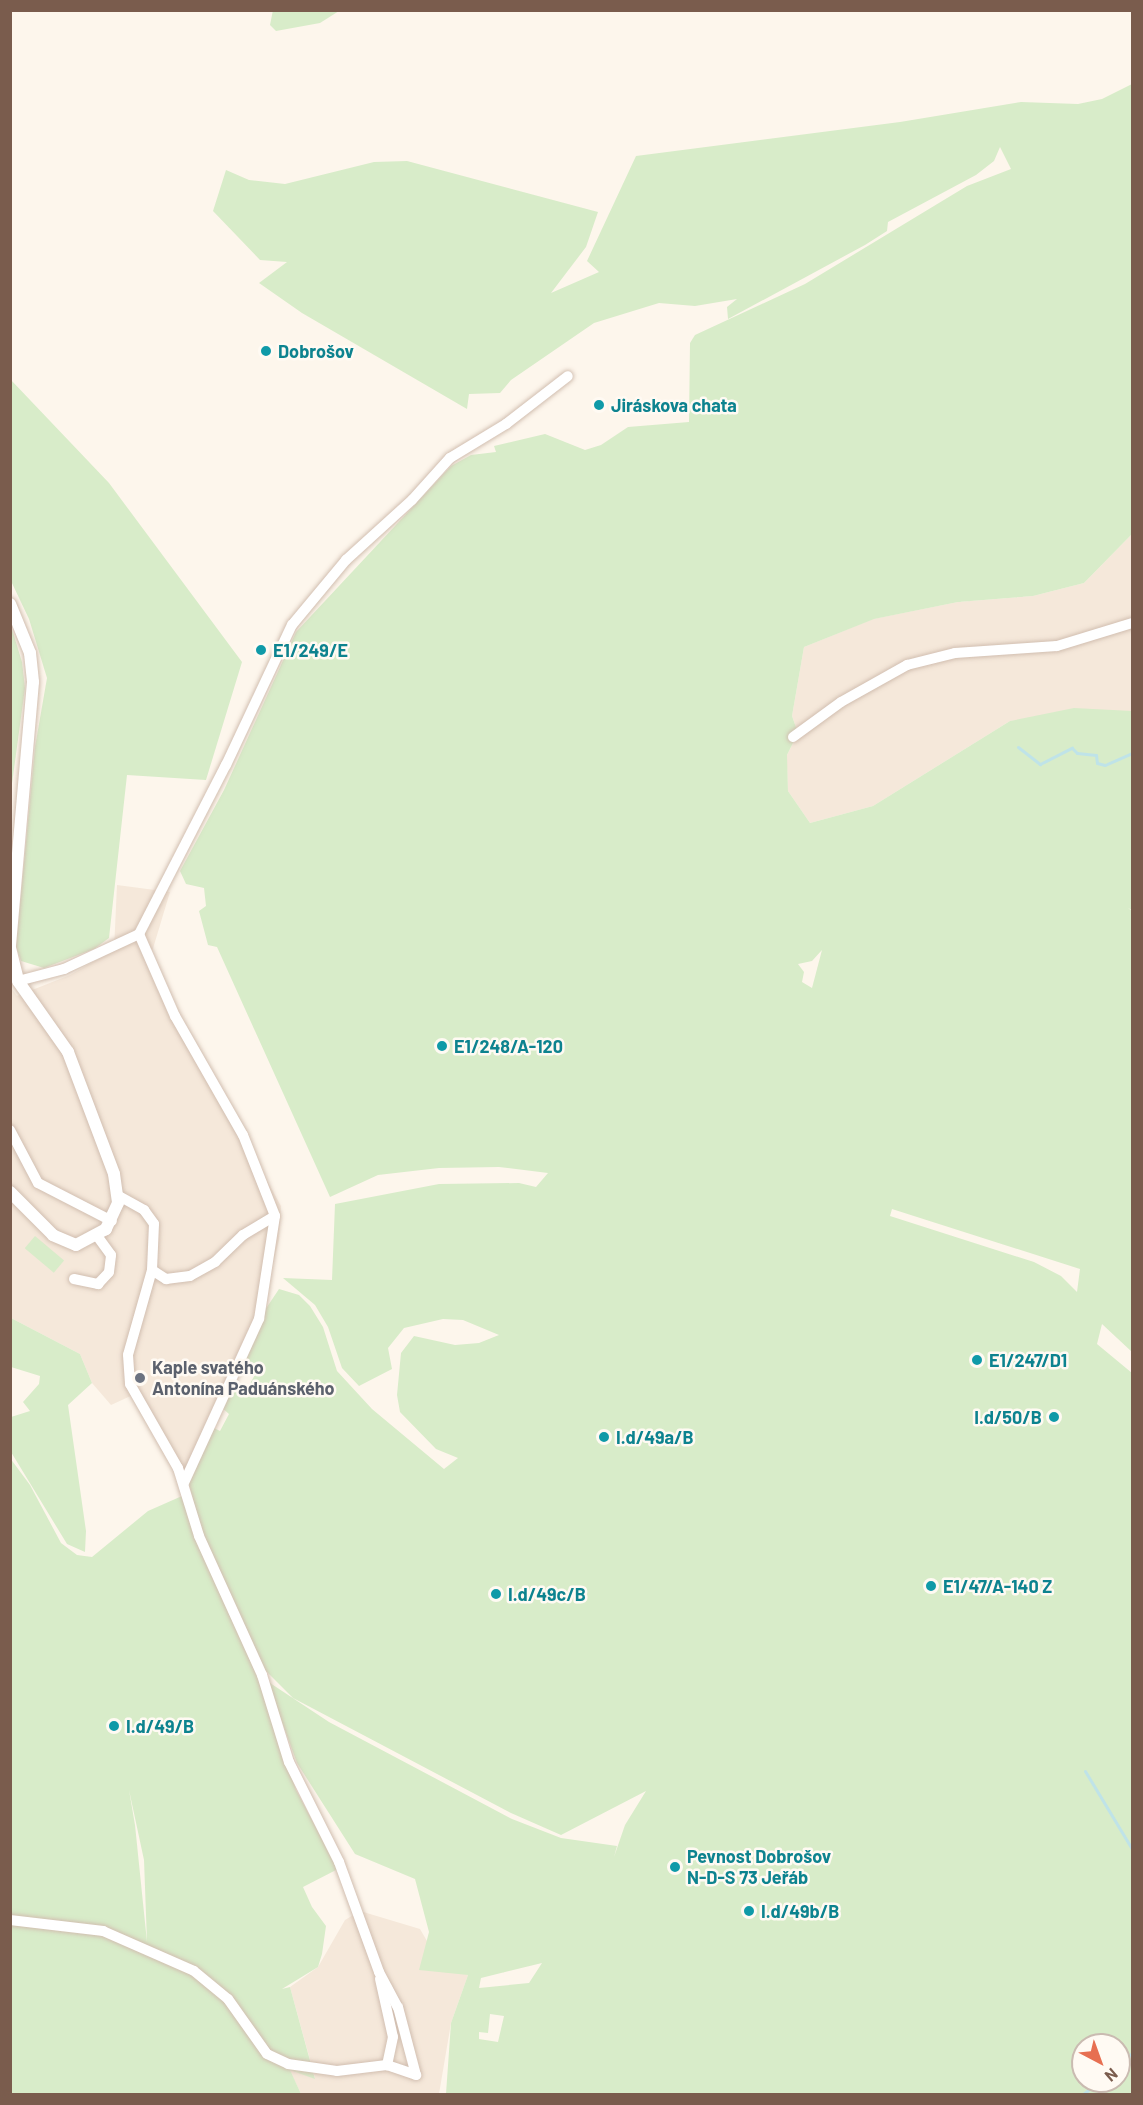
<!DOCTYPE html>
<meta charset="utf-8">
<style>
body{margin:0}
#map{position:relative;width:1143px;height:2105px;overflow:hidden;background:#fdf6ec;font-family:Barlow,sans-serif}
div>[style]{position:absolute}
.residential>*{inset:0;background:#f5e8da}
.green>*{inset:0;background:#d8ecc9;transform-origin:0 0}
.stream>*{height:3px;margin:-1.5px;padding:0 1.5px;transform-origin:1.5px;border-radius:1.5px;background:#bfe3e8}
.roads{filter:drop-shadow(0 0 2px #d1beb0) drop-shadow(0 0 2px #d1beb0)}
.minor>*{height:10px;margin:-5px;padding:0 5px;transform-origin:5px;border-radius:5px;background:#fff}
.tertiary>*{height:12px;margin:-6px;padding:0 6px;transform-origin:6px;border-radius:6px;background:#fff}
.dots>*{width:16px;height:16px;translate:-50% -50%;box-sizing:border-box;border:3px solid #fffaf3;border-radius:50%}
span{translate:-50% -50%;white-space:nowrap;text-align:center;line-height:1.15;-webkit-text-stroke:5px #fffaf3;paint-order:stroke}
.culture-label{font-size:18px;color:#0d838f;font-weight:700}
.left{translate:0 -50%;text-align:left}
.right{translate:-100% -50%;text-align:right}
.worship-label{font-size:18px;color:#5b616d;font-weight:700}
.frame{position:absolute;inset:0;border:12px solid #7a5c4d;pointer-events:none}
.north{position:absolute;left:1071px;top:2033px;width:60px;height:60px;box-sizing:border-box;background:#fffaf3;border:2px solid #cabbb1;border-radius:50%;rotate:139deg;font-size:16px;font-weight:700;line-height:24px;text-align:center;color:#7a5c4d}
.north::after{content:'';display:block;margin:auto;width:21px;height:27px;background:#e76f51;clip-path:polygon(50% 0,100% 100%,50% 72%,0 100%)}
</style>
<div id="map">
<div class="residential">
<i style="clip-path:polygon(1132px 534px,1132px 711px,1010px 721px,873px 806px,810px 823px,788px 791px,787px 766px,787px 755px,798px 733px,792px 716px,804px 647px,873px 619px,958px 602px,1033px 596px,1084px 583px)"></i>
<i style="clip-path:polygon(117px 885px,170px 892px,151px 955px,174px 1013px,281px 1206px,279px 1240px,259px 1319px,184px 1483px,135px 1394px,111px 1405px,92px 1383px,80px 1354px,11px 1318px,10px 986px,17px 996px,70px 975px,114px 950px)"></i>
<i style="clip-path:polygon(360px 1911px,420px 1929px,427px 1941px,468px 1975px,451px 2023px,439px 2094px,301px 2094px,289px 2069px,315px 2078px,290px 1987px,318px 1967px,345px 1920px)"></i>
</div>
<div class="green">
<i style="clip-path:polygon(273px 10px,339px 10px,339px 11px,320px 23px,276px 31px,270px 25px)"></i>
<i style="clip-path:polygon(evenodd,1132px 84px,1132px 534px,1084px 583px,1033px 596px,958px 602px,874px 619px,804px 647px,792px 716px,798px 733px,787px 755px,788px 791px,810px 823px,873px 806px,1010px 721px,1074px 708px,1132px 711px,1132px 910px,1128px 908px,1132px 911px,1132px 1352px,1102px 1324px,1097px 1344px,1132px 1373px,1132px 2094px,446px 2094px,451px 2023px,468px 1975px,419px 1970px,429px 1932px,415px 1879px,355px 1854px,297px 1763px,267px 1681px,329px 1722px,512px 1819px,561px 1838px,617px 1846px,614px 1857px,625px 1825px,646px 1791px,561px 1835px,511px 1813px,293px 1698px,264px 1669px,202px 1534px,188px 1480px,212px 1427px,220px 1431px,229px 1414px,221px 1407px,230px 1387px,245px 1393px,257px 1371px,243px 1363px,263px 1313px,279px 1289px,299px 1295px,310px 1306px,323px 1327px,337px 1371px,372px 1409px,444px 1469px,458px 1458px,436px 1449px,400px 1412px,397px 1395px,401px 1353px,414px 1336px,455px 1345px,479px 1343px,499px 1335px,463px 1320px,443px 1319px,404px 1328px,388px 1348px,392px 1369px,359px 1386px,342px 1368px,328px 1327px,315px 1305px,283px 1278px,332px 1280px,335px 1204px,439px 1184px,519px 1183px,536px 1187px,548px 1173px,499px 1167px,439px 1168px,378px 1175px,330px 1197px,217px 947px,208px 945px,199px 911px,206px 906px,204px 888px,186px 884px,180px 871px,224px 790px,296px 632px,451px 466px,471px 455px,496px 452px,494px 446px,545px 434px,585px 450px,601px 445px,628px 427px,689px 422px,690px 343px,695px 335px,805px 284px,967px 186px,1011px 169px,1000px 147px,994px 161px,976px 175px,888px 222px,887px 231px,865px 245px,728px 319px,727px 307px,737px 299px,695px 306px,659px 303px,594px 323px,511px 380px,500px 393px,469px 394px,467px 409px,302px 313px,259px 283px,287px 262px,260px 260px,213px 211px,226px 170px,249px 180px,285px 184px,374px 162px,407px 161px,598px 212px,586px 247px,551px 293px,599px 272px,587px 261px,636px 156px,900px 122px,1021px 102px,1078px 104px,1102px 99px,1132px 84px,822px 950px,812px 988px,802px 982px,804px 972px,798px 964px,812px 961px,822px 950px,1132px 84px,892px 1209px,1080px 1269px,1077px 1292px,1061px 1276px,1034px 1262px,890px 1216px,892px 1209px,1132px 84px,542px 1963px,529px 1983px,479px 1988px,481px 1978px,542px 1963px,1132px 84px,490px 2014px,504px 2016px,498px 2042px,479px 2039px,479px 2032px,488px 2033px,490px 2014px,1132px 84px,1083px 2045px,1119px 2045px,1119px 2081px,1083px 2081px,1083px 2045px)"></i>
<i style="clip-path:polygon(11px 380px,109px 483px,242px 662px,206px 780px,127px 775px,109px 938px,94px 949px,44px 968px,21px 961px,16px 947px,35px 747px,47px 678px,29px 619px,11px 581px)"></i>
<i style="clip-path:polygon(11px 626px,22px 662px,25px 688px,11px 791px)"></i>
<i style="left:35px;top:1236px;width:38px;height:16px;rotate:40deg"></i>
<i style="clip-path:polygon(11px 1318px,80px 1354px,92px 1383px,68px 1405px,86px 1531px,85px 1552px,67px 1544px,11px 1452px,11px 1417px,30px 1411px,23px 1402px,39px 1384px,40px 1376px,11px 1367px)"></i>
<i style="clip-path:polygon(evenodd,10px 1458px,30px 1485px,61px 1543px,77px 1555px,92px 1557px,148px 1511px,182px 1496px,256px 1672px,296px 1790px,338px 1869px,303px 1887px,312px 1907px,326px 1926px,322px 1954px,318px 1967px,282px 1989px,290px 1987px,315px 2079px,290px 2070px,301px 2094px,11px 2094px,10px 1458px,129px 1790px,144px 1860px,147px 1942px,135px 1825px,129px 1790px)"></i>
</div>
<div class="stream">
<i style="left:1018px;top:747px;width:28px;rotate:38deg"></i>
<i style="left:1040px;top:764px;width:36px;rotate:-27deg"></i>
<i style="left:1072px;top:748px;width:7px;rotate:45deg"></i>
<i style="left:1077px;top:753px;width:19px;rotate:6deg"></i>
<i style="left:1096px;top:755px;width:8px;rotate:83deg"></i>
<i style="left:1097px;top:763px;width:8px;rotate:14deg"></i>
<i style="left:1105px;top:765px;width:30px;rotate:-24deg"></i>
<i style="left:1085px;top:1771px;width:91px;rotate:58.9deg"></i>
<i style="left:1119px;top:2065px;width:18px;rotate:-43deg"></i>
<i style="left:1083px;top:2094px;width:21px;rotate:-37deg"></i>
</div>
<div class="roads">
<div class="minor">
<i style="left:793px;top:737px;width:59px;rotate:-36.1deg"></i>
<i style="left:841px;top:702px;width:76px;rotate:-29.3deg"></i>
<i style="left:907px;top:665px;width:49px;rotate:-14deg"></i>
<i style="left:955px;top:653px;width:102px;rotate:-3.9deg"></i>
<i style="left:1057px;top:646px;width:78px;rotate:-17deg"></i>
<i style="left:139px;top:934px;width:90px;rotate:66.3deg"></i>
<i style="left:175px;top:1016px;width:137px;rotate:60.3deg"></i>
<i style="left:243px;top:1135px;width:87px;rotate:68.4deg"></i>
<i style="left:275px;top:1216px;width:104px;rotate:98.8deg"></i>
<i style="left:259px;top:1319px;width:180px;rotate:114.6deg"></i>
<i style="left:18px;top:981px;width:48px;rotate:-14.6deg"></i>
<i style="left:64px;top:969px;width:83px;rotate:-25deg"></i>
<i style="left:139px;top:934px;width:190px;rotate:-62.8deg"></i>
<i style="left:226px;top:765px;width:155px;rotate:-64.8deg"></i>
<i style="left:292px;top:625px;width:85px;rotate:-50.3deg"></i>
<i style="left:346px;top:560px;width:89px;rotate:-42.3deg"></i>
<i style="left:412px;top:500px;width:57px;rotate:-47.9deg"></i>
<i style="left:450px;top:458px;width:66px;rotate:-31.3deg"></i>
<i style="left:506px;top:424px;width:78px;rotate:-37.7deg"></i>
<i style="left:10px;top:1130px;width:60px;rotate:62.2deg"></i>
<i style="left:38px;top:1183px;width:83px;rotate:27.2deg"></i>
<i style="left:119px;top:1196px;width:29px;rotate:29deg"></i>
<i style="left:144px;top:1210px;width:17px;rotate:54deg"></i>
<i style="left:154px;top:1224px;width:46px;rotate:92.5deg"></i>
<i style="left:152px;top:1270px;width:88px;rotate:105.8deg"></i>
<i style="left:128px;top:1355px;width:29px;rotate:86deg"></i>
<i style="left:130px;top:1384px;width:97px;rotate:60.3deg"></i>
<i style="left:178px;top:1468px;width:71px;rotate:72.8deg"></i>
<i style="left:199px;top:1536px;width:153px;rotate:65.6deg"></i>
<i style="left:262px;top:1675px;width:91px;rotate:72.8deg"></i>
<i style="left:289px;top:1762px;width:112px;rotate:63.4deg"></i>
<i style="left:339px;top:1862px;width:117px;rotate:70deg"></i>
<i style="left:379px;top:1972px;width:40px;rotate:62deg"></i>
<i style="left:398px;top:2007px;width:70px;rotate:75.2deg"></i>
<i style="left:152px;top:1270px;width:17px;rotate:33deg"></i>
<i style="left:166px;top:1279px;width:24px;rotate:-7deg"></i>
<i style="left:190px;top:1276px;width:29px;rotate:-29deg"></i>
<i style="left:215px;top:1262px;width:39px;rotate:-44deg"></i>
<i style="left:243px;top:1235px;width:37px;rotate:-31deg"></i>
<i style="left:74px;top:1279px;width:25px;rotate:12deg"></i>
<i style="left:98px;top:1284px;width:16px;rotate:-47deg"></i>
<i style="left:109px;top:1272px;width:17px;rotate:-83deg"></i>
<i style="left:111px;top:1255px;width:22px;rotate:-126deg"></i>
<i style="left:10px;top:1920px;width:94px;rotate:6.7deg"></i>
<i style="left:103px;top:1931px;width:99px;rotate:23.7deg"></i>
<i style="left:194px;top:1971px;width:44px;rotate:39.5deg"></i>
<i style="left:228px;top:1999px;width:67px;rotate:54.7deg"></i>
<i style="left:267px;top:2054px;width:23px;rotate:25deg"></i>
<i style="left:288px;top:2064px;width:49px;rotate:8.1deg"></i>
<i style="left:337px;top:2071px;width:50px;rotate:-6.8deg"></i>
<i style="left:387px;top:2065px;width:31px;rotate:19deg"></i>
<i style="left:380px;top:1979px;width:59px;rotate:77.4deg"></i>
<i style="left:393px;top:2037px;width:29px;rotate:102deg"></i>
</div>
<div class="tertiary">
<i style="left:10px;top:604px;width:53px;rotate:67.8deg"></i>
<i style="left:30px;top:653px;width:29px;rotate:84deg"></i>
<i style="left:33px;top:682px;width:266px;rotate:95deg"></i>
<i style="left:10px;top:948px;width:34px;rotate:76deg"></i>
<i style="left:18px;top:981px;width:87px;rotate:54.8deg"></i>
<i style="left:68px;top:1052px;width:130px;rotate:69.3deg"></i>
<i style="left:114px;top:1174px;width:29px;rotate:82deg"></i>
<i style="left:118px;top:1203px;width:29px;rotate:115deg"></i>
<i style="left:106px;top:1229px;width:34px;rotate:152deg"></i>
<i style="left:76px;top:1245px;width:25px;rotate:-157deg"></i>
<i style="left:53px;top:1235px;width:61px;rotate:-135deg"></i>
</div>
</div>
<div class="dots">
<i style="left:266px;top:351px;background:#0f9aa8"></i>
<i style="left:599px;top:405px;background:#0f9aa8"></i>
<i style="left:261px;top:650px;background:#0f9aa8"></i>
<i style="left:442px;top:1046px;background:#0f9aa8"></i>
<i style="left:977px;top:1360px;background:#0f9aa8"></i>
<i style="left:140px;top:1378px;background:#6b7280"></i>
<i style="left:1054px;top:1417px;background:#0f9aa8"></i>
<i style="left:604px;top:1437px;background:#0f9aa8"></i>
<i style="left:931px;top:1586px;background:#0f9aa8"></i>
<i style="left:496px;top:1594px;background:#0f9aa8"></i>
<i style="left:114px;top:1726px;background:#0f9aa8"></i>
<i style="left:675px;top:1867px;background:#0f9aa8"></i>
<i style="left:749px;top:1911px;background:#0f9aa8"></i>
</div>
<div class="culture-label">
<span class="left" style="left:278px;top:351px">Dobrošov</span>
<span class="left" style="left:611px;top:405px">Jiráskova chata</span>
<span class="left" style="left:273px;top:650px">E1/249/E</span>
<span class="left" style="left:454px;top:1046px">E1/248/A-120</span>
<span class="left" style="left:989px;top:1360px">E1/247/D1</span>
<span class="right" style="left:1042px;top:1417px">I.d/50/B</span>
<span class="left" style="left:616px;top:1437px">I.d/49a/B</span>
<span class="left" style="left:943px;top:1586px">E1/47/A-140 Z</span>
<span class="left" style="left:508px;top:1594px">I.d/49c/B</span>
<span class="left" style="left:126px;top:1726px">I.d/49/B</span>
<span class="left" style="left:687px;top:1867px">Pevnost Dobrošov<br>N-D-S 73 Jeřáb</span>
<span class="left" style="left:761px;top:1911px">I.d/49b/B</span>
</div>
<div class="worship-label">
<span class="left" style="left:152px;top:1378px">Kaple svatého<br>Antonína Paduánského</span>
</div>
<div class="frame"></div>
<div class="north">N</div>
</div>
